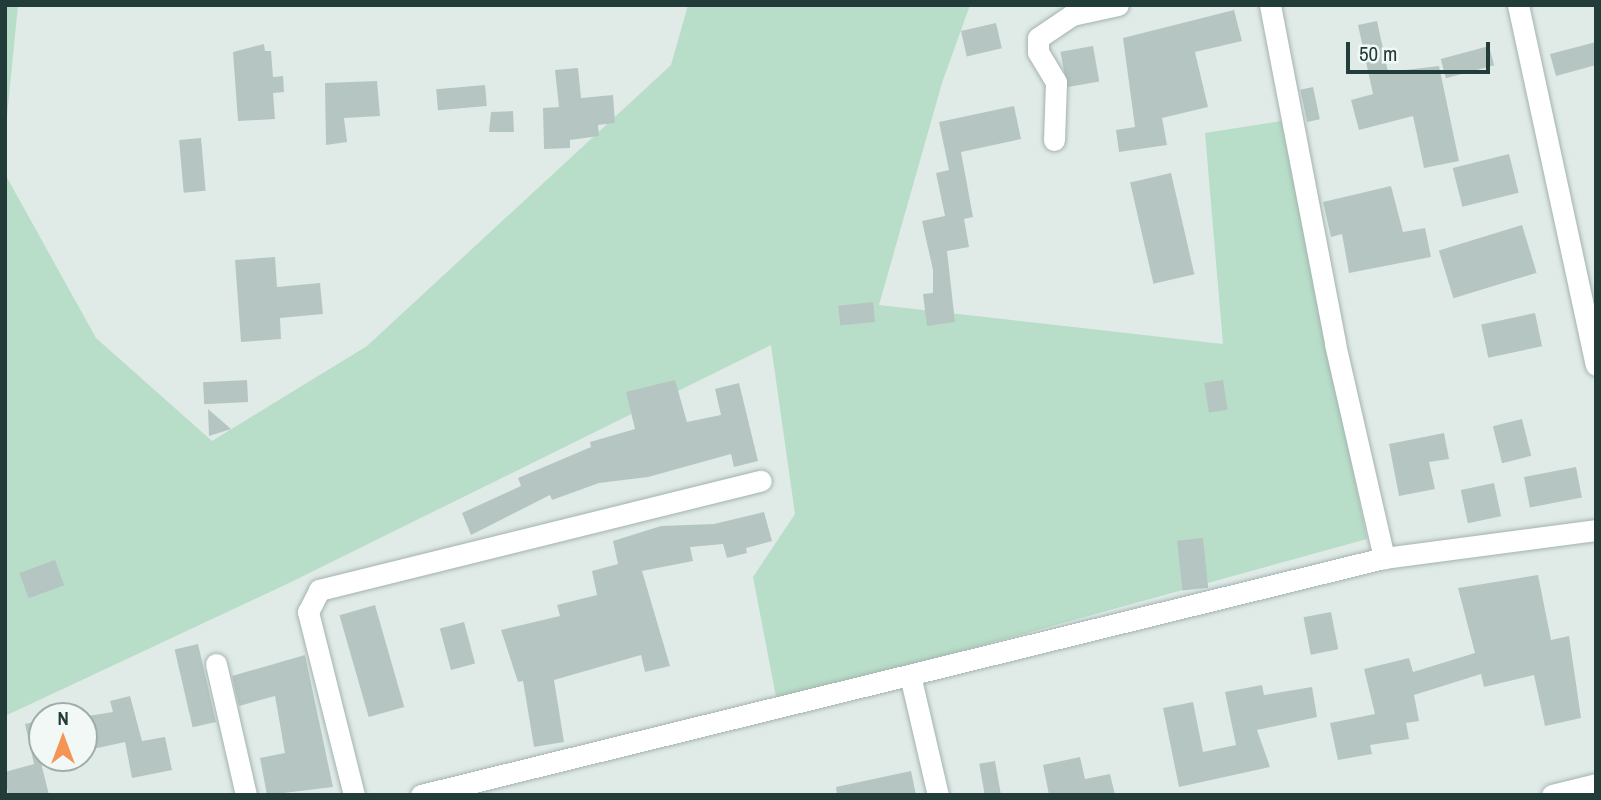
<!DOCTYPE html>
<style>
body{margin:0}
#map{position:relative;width:1601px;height:800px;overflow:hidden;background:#e0ebe8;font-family:"Archivo Narrow",sans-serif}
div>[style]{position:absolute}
.green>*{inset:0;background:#b8ddc8}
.building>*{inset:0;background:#b5c6c2;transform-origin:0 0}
.roads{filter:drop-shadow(0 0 2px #a3b3b0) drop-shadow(0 0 2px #a3b3b0)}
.minor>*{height:21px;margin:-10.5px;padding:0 10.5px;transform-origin:10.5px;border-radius:10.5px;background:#fff}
span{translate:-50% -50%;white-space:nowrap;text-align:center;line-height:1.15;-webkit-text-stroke:6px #f1f8f5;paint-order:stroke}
.frame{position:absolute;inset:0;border:7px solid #213c39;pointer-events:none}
.north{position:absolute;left:28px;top:702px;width:70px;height:70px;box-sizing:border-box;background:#f1f8f5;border:2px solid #9eadaa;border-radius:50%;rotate:0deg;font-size:19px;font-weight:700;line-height:28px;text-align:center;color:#213c39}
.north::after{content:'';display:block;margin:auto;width:24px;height:32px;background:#f49555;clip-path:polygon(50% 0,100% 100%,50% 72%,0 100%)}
.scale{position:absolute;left:1346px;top:42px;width:144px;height:32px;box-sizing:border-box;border:4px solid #213c39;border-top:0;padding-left:9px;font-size:21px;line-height:24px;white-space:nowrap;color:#213c39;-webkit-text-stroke:5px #f1f8f5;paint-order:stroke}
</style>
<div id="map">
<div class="green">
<i style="clip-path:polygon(5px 5px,18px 5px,5px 136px)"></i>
<i style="clip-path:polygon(688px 5px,970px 5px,942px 83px,879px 305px,1223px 344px,1205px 133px,1281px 121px,1367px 539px,777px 702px,753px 577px,795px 514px,771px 345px,285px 585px,5px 716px,5px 174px,96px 338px,212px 441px,367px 346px,671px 65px)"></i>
</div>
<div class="building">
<i style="clip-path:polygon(1234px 10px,1242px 41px,1195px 52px,1208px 107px,1162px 118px,1167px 145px,1119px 152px,1116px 130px,1135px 127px,1123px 38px)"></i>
<i style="clip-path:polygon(1377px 21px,1388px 72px,1439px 66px,1459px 161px,1424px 168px,1413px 116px,1359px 130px,1351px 100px,1373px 94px,1358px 25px)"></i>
<i style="left:996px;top:23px;width:26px;height:36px;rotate:77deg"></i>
<i style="clip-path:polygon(1596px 42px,1596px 65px,1556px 76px,1550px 54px)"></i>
<i style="clip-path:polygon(264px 44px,265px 51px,271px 51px,273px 77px,283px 76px,284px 92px,273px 93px,275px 119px,238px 121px,233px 52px)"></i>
<i style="left:1093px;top:46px;width:36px;height:33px;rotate:80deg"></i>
<i style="left:1489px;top:46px;width:20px;height:50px;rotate:75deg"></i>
<i style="clip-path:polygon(578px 68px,581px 98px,613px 95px,615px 123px,598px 125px,599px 136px,570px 140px,570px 148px,544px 149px,543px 108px,559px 107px,555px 70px)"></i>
<i style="clip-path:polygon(377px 81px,380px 116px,344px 118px,347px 142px,326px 145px,325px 83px)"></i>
<i style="left:485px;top:85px;width:21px;height:49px;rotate:85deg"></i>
<i style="left:1313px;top:87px;width:33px;height:13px;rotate:78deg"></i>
<i style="clip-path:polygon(1014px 106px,1021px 139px,961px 152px,973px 217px,964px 219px,969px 247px,947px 251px,955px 322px,927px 326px,923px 294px,933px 293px,933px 270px,922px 221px,945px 216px,936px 173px,949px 170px,939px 122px)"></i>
<i style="clip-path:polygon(513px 111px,514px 132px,489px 132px,491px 112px)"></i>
<i style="left:201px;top:138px;width:53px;height:22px;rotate:85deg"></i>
<i style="left:1509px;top:154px;width:40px;height:58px;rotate:76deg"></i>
<i style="left:1171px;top:173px;width:104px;height:42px;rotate:77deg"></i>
<i style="clip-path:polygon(1391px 186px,1403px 232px,1425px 228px,1431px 257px,1349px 273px,1342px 234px,1331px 237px,1323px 202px)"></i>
<i style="left:1522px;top:225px;width:50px;height:87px;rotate:73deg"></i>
<i style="clip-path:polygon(275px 257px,277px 287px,320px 283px,323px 314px,280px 318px,281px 339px,241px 342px,235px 260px)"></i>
<i style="left:873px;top:302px;width:20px;height:35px;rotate:84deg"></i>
<i style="left:1535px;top:313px;width:34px;height:55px;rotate:78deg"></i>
<i style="left:247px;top:380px;width:22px;height:44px;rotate:87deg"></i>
<i style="clip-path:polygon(675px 380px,687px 422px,721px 415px,715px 389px,739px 383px,758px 461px,734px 467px,731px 454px,648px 477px,599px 483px,552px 500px,550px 495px,471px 535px,462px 513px,521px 486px,518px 478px,591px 447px,590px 442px,635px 429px,626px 392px)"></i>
<i style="left:1223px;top:380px;width:30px;height:19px;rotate:81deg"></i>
<i style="clip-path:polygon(208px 409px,231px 429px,209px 436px)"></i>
<i style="left:1522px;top:419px;width:38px;height:30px;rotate:76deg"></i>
<i style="clip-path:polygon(1444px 433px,1449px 459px,1429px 462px,1435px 489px,1399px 496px,1389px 444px)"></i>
<i style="left:1576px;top:467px;width:31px;height:53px;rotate:79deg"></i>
<i style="left:1494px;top:483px;width:34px;height:34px;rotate:78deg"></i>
<i style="clip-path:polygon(764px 512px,772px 541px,746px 548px,747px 553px,727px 558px,723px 544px,690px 547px,693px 561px,642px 571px,670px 666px,645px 672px,641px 655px,554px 680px,564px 742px,534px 747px,523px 681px,518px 682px,501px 630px,560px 616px,557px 605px,597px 595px,592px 571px,618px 564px,613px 541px,661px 526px,714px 524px)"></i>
<i style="left:1203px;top:538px;width:50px;height:26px;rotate:84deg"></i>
<i style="left:55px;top:560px;width:27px;height:38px;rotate:70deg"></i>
<i style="clip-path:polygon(1538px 575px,1551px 640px,1569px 636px,1581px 718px,1545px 726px,1534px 675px,1484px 687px,1481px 674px,1414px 695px,1419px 721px,1406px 723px,1409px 739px,1370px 745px,1372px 754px,1338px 760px,1330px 723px,1375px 714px,1364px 669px,1409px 658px,1413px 672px,1475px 653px,1458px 588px)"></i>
<i style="left:375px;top:605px;width:106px;height:37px;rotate:74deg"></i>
<i style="left:1331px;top:612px;width:38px;height:28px;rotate:79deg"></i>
<i style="left:464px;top:622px;width:43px;height:25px;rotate:75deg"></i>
<i style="left:198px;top:644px;width:80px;height:24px;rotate:77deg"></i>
<i style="clip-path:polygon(305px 655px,333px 787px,267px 795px,260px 758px,285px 753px,275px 696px,239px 706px,232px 676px)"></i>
<i style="clip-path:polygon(1262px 685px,1264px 695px,1312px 687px,1317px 717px,1257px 730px,1270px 767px,1179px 787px,1163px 708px,1193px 702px,1203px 752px,1236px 745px,1225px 692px)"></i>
<i style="clip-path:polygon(130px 696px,142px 741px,165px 737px,172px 770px,132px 778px,125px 742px,84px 751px,88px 716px,113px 712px,110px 701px)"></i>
<i style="clip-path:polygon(42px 720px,42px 767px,49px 795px,8px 795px,5px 772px,34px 764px,25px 724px)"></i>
<i style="clip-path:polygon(1080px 757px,1085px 779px,1110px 774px,1115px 795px,1049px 795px,1043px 765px)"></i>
<i style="left:995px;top:761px;width:35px;height:16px;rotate:80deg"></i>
<i style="clip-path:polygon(911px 771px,916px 795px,837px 795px,836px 787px)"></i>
</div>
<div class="roads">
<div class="minor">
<i style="left:1270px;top:5px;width:345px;rotate:79.1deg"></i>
<i style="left:1335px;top:344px;width:220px;rotate:77.1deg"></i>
<i style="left:1518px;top:5px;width:368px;rotate:77.8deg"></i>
<i style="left:1054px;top:140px;width:58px;rotate:-88deg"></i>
<i style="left:1056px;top:82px;width:35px;rotate:-121deg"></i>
<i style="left:1038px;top:52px;width:14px;rotate:-90deg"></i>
<i style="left:1038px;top:38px;width:41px;rotate:-34.1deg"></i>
<i style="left:1072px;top:15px;width:47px;rotate:-12.3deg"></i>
<i style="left:216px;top:664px;width:134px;rotate:77.1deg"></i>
<i style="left:910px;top:675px;width:123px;rotate:76.9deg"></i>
<i style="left:354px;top:795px;width:189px;rotate:-104.1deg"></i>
<i style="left:308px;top:612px;width:25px;rotate:-63deg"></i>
<i style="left:319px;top:590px;width:455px;rotate:-13.9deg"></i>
<i style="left:421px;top:795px;width:992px;rotate:-13.83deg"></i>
<i style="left:1384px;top:558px;width:214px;rotate:-7.5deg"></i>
<i style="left:1552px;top:795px;width:45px;rotate:-14deg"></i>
</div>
</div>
<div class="frame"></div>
<div class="north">N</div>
<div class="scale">50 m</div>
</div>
